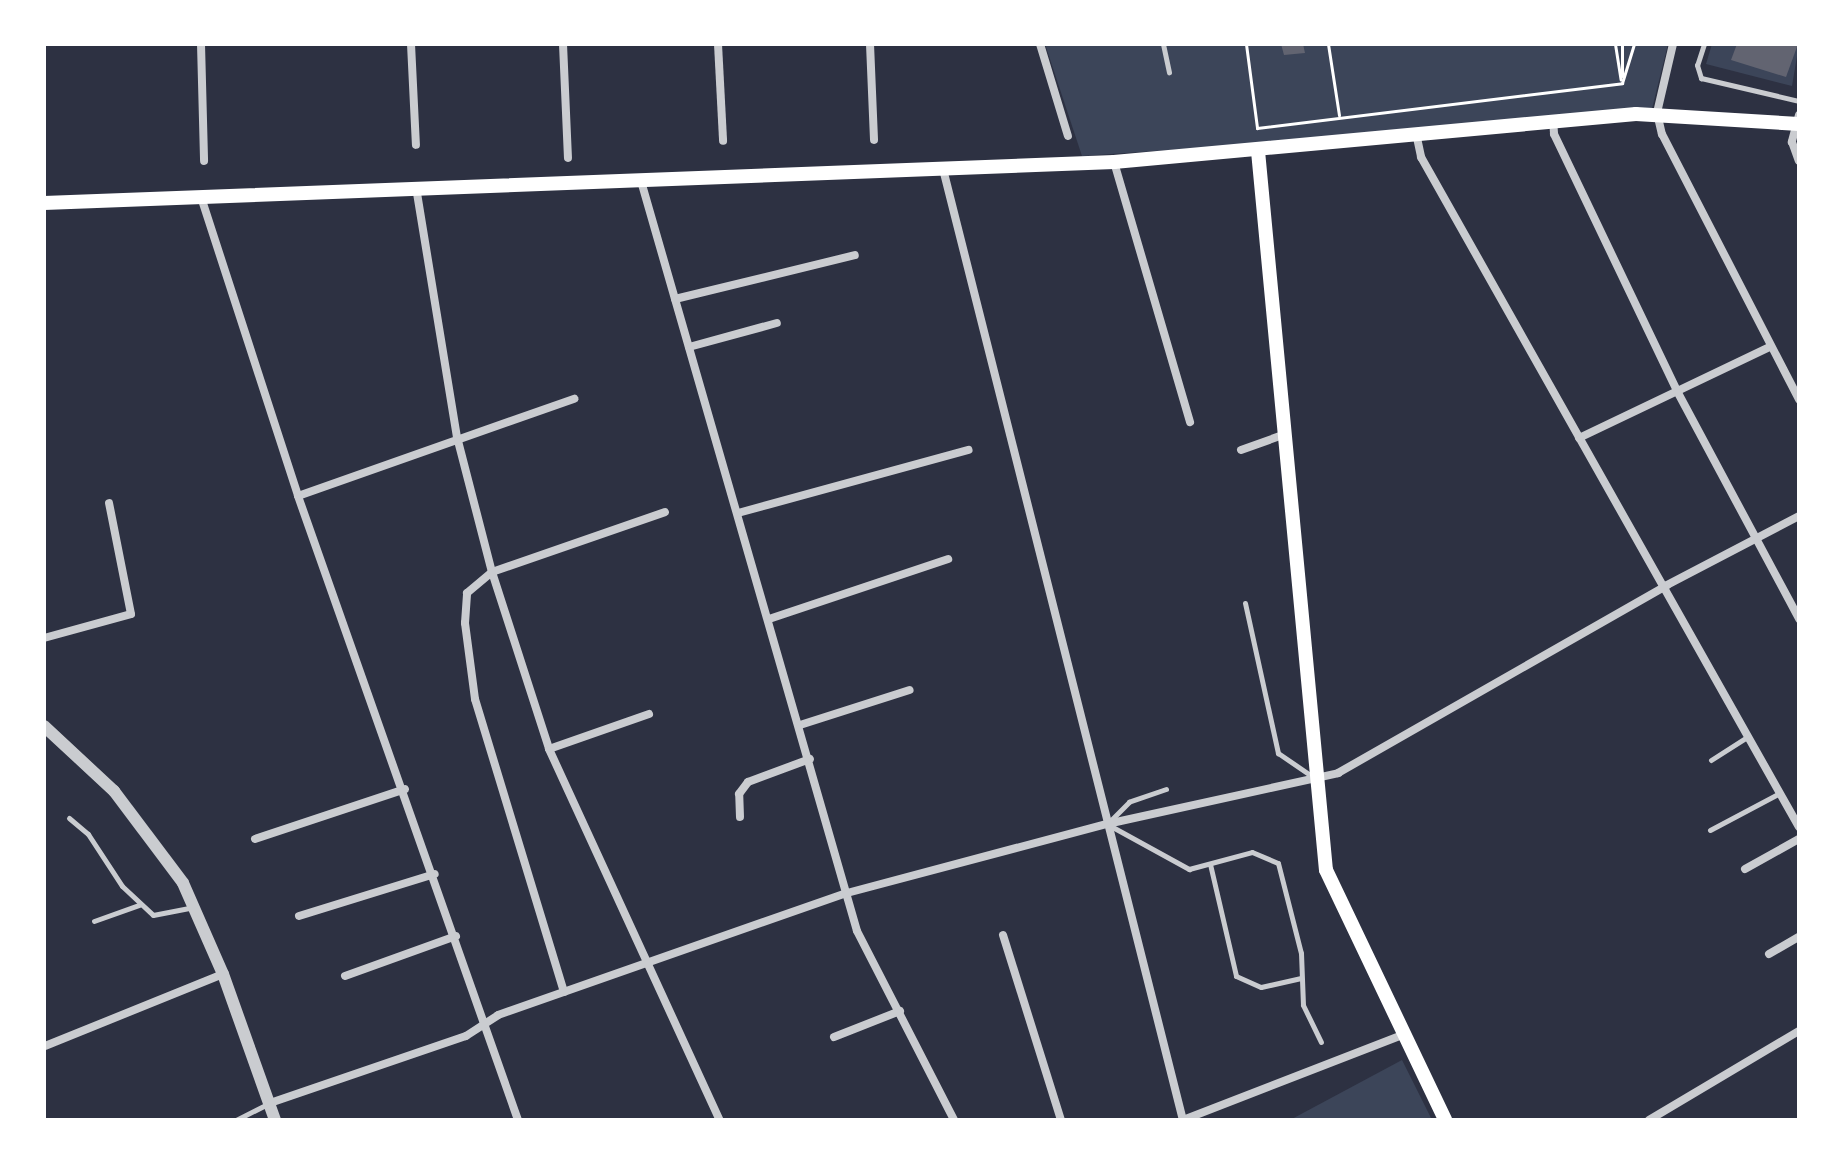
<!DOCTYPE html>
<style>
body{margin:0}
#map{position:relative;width:1843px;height:1164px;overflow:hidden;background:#2d3142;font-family:"Crimson Pro",serif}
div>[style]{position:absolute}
.green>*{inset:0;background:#3c4559}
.building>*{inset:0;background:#626471}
.path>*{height:3px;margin:-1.5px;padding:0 1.5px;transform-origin:1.5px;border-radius:1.5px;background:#fff}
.service>*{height:5px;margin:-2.5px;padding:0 2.5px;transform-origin:2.5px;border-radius:2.5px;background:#caccd0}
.minor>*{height:8px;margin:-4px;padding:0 4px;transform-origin:4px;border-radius:4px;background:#caccd0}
.tertiary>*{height:12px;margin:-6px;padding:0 6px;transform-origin:6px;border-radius:6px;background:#caccd0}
.secondary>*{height:14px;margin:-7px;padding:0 7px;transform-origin:7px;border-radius:7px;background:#fff}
span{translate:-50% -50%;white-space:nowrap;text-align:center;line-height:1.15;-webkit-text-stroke:8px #fff;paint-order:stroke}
.frame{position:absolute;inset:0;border:46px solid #fff;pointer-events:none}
</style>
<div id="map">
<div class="green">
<i style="clip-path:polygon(1045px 44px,1668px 44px,1650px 117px,1082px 156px)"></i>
<i style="clip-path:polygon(1712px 44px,1799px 44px,1792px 86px,1706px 64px)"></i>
<i style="clip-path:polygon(1402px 1060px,1432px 1120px,1290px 1120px)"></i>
</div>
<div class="building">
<i style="clip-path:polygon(1281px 44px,1303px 44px,1305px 53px,1284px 55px)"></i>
<i style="clip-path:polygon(1737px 44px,1798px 44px,1786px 77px,1731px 60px)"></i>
</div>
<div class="path">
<i style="left:1246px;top:44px;width:85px;rotate:82.5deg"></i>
<i style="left:1257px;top:128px;width:368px;rotate:-7deg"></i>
<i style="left:1622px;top:83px;width:41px;rotate:-72.9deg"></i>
<i style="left:1328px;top:44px;width:72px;rotate:81.2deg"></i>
<i style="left:1615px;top:44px;width:36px;rotate:81deg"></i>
<i style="left:1622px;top:76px;width:32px;rotate:-90deg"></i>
</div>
<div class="service">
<i style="left:1163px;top:44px;width:29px;rotate:78deg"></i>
<i style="left:1704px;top:44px;width:22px;rotate:108deg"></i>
<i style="left:1697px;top:65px;width:14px;rotate:73deg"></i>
<i style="left:1701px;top:78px;width:101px;rotate:13.2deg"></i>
<i style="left:1245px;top:603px;width:154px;rotate:77.6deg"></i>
<i style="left:1278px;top:753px;width:46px;rotate:34.4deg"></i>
<i style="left:1711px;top:760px;width:43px;rotate:-32.6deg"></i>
<i style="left:1166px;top:789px;width:39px;rotate:161deg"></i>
<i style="left:1129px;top:802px;width:31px;rotate:135deg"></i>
<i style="left:1107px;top:824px;width:94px;rotate:28.8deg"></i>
<i style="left:1189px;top:869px;width:65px;rotate:-15.1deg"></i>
<i style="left:1252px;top:852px;width:28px;rotate:23deg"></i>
<i style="left:1278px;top:863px;width:93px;rotate:75.7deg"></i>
<i style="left:1301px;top:953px;width:52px;rotate:87.8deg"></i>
<i style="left:1303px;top:1005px;width:41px;rotate:64.1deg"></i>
<i style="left:69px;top:818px;width:25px;rotate:40deg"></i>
<i style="left:88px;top:834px;width:62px;rotate:56.8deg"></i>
<i style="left:122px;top:886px;width:42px;rotate:43.1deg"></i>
<i style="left:153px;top:915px;width:42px;rotate:-11deg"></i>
<i style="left:1710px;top:830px;width:79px;rotate:-27.9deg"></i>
<i style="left:1210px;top:864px;width:115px;rotate:76.9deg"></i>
<i style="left:1236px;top:976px;width:27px;rotate:24deg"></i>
<i style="left:1261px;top:987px;width:41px;rotate:-12.7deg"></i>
<i style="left:94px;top:921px;width:48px;rotate:-19.6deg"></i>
<i style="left:236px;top:1120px;width:36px;rotate:-27deg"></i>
</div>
<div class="minor">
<i style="left:201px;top:44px;width:117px;rotate:88.5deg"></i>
<i style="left:411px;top:44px;width:101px;rotate:87.2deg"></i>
<i style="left:563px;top:44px;width:114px;rotate:87.5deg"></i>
<i style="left:718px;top:44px;width:97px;rotate:87deg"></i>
<i style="left:870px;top:44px;width:96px;rotate:87.6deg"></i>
<i style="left:1040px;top:44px;width:96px;rotate:73.1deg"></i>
<i style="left:1673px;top:44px;width:71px;rotate:103.1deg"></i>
<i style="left:1657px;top:113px;width:22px;rotate:77deg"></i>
<i style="left:1662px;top:134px;width:299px;rotate:62.7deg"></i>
<i style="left:1799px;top:115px;width:28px;rotate:105deg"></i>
<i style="left:1792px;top:142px;width:20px;rotate:70deg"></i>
<i style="left:1553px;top:119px;width:15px;rotate:86deg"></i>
<i style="left:1554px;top:134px;width:285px;rotate:64.4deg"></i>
<i style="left:1677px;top:391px;width:259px;rotate:61.8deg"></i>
<i style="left:1416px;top:133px;width:25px;rotate:78deg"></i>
<i style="left:1421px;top:157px;width:769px;rotate:60.57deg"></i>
<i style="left:1114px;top:162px;width:271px;rotate:73.7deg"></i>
<i style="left:943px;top:169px;width:981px;rotate:75.84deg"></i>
<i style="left:641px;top:181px;width:780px;rotate:73.93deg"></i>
<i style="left:857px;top:931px;width:212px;rotate:62.8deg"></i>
<i style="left:416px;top:187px;width:253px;rotate:80.7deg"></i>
<i style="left:457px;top:437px;width:139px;rotate:75.5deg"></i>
<i style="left:492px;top:572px;width:186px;rotate:72.1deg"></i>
<i style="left:549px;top:749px;width:409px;rotate:65.3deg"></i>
<i style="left:201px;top:197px;width:314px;rotate:72deg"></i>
<i style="left:298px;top:496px;width:662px;rotate:70.58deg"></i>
<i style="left:675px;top:299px;width:185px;rotate:-13.7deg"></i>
<i style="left:689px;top:347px;width:91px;rotate:-15.3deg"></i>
<i style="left:1579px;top:438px;width:212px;rotate:-25.5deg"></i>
<i style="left:1241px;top:450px;width:45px;rotate:-19.7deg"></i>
<i style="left:298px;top:496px;width:293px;rotate:-19.4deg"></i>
<i style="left:738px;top:513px;width:239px;rotate:-15.3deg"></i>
<i style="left:769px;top:619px;width:189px;rotate:-18.5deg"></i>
<i style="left:44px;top:638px;width:90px;rotate:-15.4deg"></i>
<i style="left:131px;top:614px;width:113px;rotate:-101.2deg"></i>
<i style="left:800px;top:725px;width:115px;rotate:-17.7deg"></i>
<i style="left:549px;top:749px;width:106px;rotate:-19.3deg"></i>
<i style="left:740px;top:817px;width:23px;rotate:-92deg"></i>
<i style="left:739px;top:794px;width:15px;rotate:-53deg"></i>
<i style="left:748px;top:782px;width:66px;rotate:-20.4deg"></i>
<i style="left:255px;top:839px;width:158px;rotate:-18.4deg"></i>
<i style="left:1745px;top:869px;width:62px;rotate:-29.1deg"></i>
<i style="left:299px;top:916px;width:142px;rotate:-17.2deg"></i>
<i style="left:1003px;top:935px;width:194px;rotate:72.6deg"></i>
<i style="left:1769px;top:954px;width:34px;rotate:-30deg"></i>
<i style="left:345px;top:976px;width:118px;rotate:-19.8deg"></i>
<i style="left:564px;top:992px;width:306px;rotate:-106.9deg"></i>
<i style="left:475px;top:699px;width:77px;rotate:-97.5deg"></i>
<i style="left:465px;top:623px;width:30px;rotate:-86deg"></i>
<i style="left:467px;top:593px;width:33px;rotate:-40deg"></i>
<i style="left:492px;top:572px;width:183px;rotate:-19.1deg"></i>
<i style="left:834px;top:1037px;width:71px;rotate:-21.5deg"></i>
<i style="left:45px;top:1046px;width:192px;rotate:-22deg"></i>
<i style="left:270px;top:1103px;width:207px;rotate:-18.9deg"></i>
<i style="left:466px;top:1036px;width:38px;rotate:-33deg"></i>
<i style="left:498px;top:1015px;width:370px;rotate:-19.3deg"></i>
<i style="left:847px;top:893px;width:269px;rotate:-14.9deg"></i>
<i style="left:1107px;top:824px;width:237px;rotate:-12.4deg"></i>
<i style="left:1338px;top:773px;width:379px;rotate:-29.7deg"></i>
<i style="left:1667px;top:585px;width:149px;rotate:-27.6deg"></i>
<i style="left:1183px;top:1120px;width:238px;rotate:-21.2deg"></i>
<i style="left:1649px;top:1120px;width:174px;rotate:-30.7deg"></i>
</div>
<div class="tertiary">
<i style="left:44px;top:726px;width:96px;rotate:42.9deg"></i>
<i style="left:114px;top:791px;width:115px;rotate:53.1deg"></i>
<i style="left:183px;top:883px;width:99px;rotate:66.3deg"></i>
<i style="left:223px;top:974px;width:155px;rotate:70.4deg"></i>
</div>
<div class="secondary">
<i style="left:1258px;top:151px;width:722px;rotate:84.6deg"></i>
<i style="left:1326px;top:870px;width:277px;rotate:64.5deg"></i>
<i style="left:44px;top:203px;width:1071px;rotate:-2.19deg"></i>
<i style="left:1114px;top:162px;width:524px;rotate:-5.25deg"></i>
<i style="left:1636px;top:114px;width:163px;rotate:3.5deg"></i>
</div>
<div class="frame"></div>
</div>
